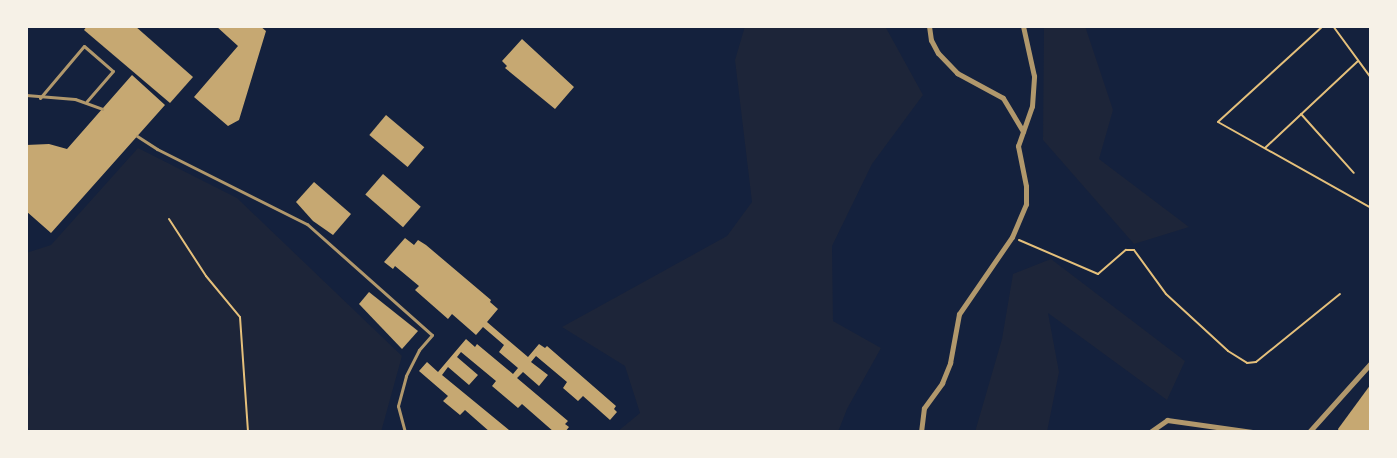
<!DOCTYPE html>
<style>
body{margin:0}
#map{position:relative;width:1397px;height:458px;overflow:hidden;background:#14213d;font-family:"Times New Roman",serif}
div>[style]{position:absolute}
.green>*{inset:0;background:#1d2539}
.building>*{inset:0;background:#c6a872;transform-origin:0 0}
.path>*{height:2px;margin:-1px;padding:0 1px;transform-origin:1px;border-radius:1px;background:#e5c07b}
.service>*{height:3px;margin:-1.5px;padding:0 1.5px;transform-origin:1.5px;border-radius:1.5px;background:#b1986c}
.minor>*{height:5px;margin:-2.5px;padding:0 2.5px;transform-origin:2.5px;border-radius:2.5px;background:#b1986c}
span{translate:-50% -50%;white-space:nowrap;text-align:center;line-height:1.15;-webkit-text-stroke:4px #f6f1e7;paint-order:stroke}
.frame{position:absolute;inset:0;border:28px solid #f6f1e7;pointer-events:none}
</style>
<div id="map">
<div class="green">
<i style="clip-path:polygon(745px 26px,885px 26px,923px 95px,872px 164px,832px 246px,833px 321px,881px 348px,847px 409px,838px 432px,617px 432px,640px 413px,625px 366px,562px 327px,727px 236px,752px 202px,735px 60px)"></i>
<i style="clip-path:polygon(1044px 26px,1085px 26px,1113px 110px,1099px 159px,1189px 227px,1134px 244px,1043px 140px)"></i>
<i style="clip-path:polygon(138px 148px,237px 198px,402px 356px,381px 432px,26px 432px,26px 381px,30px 372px,26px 361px,26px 253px,51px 245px)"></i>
<i style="clip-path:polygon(1051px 259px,1185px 361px,1167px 400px,1048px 313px,1059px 372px,1047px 432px,975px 432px,1002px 339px,1013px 274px)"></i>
</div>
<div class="building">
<i style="clip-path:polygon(87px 26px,135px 26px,193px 77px,170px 103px,84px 30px)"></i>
<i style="clip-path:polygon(216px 26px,260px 26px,266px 31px,239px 120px,228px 126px,194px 97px,238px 46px)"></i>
<i style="clip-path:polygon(522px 39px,574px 87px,555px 109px,505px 68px,507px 66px,502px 61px)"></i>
<i style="clip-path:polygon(132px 75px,165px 105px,51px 233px,26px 211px,26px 145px,49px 144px,67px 149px)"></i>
<i style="left:386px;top:115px;width:50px;height:26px;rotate:40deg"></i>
<i style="left:383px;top:174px;width:50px;height:27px;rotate:41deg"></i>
<i style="clip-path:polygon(314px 182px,351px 214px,333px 235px,313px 221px,296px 202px)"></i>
<i style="clip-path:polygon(405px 238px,414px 245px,418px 240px,426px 245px,491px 300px,490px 302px,498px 309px,487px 322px,528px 357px,539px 344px,545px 348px,547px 346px,616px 406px,614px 409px,617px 412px,610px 420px,583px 396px,578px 401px,563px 388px,567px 382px,536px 356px,531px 362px,548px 375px,539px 386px,523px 372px,517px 378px,568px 421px,565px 424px,569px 427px,565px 432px,554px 432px,522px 404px,518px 408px,492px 386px,496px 381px,461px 352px,457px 357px,478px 375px,469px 385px,448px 367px,442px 375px,509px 430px,490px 432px,465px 410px,460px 415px,443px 401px,448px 396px,419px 371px,427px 362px,438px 372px,466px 339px,475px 347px,477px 344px,513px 374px,518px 368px,499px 352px,504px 345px,483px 327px,476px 335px,452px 314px,448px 319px,415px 290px,419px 286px,395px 266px,393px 269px,384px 262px)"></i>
<i style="clip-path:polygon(369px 292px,418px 331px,402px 349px,359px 304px)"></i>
<i style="clip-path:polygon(1371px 384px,1371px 432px,1339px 432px,1338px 429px)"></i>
</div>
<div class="path">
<i style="left:1323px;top:26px;width:142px;rotate:137.6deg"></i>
<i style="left:1218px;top:122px;width:176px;rotate:29.3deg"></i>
<i style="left:1333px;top:26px;width:64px;rotate:53.8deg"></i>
<i style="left:1301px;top:114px;width:79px;rotate:48.1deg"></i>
<i style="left:1265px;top:148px;width:127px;rotate:-43.1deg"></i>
<i style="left:169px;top:219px;width:68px;rotate:57deg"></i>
<i style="left:206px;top:276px;width:53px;rotate:50.3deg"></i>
<i style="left:240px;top:317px;width:115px;rotate:86deg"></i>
<i style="left:1019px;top:240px;width:86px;rotate:23.3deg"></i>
<i style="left:1098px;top:274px;width:37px;rotate:-41deg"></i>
<i style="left:1126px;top:250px;width:8px"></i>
<i style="left:1134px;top:250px;width:54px;rotate:54deg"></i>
<i style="left:1166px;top:294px;width:84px;rotate:42.6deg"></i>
<i style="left:1228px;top:351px;width:22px;rotate:32deg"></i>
<i style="left:1247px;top:363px;width:9px;rotate:-6deg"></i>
<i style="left:1256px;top:362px;width:108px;rotate:-39deg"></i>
</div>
<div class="service">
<i style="left:26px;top:95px;width:49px;rotate:4.7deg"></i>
<i style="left:75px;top:99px;width:29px;rotate:20deg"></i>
<i style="left:40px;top:98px;width:68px;rotate:-49.8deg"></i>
<i style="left:84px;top:46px;width:38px;rotate:41deg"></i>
<i style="left:113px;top:71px;width:40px;rotate:131deg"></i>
<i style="left:137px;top:136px;width:24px;rotate:33deg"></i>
<i style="left:157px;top:149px;width:168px;rotate:26.6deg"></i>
<i style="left:307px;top:224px;width:167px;rotate:41.6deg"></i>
<i style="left:432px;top:335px;width:20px;rotate:131deg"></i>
<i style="left:419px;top:350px;width:29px;rotate:117deg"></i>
<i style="left:406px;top:376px;width:31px;rotate:105deg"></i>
<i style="left:398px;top:406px;width:27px;rotate:75deg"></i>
</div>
<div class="minor">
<i style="left:929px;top:26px;width:14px;rotate:82deg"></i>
<i style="left:931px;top:40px;width:15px;rotate:62deg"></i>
<i style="left:938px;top:53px;width:28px;rotate:46deg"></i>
<i style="left:957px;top:73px;width:52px;rotate:28.5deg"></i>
<i style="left:1003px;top:98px;width:39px;rotate:59deg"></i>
<i style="left:921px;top:432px;width:24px;rotate:-83deg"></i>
<i style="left:924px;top:408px;width:31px;rotate:-54deg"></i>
<i style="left:942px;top:383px;width:22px;rotate:-68deg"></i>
<i style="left:950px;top:363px;width:50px;rotate:-79.6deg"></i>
<i style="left:959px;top:314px;width:93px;rotate:-55.5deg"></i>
<i style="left:1012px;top:237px;width:36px;rotate:-67deg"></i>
<i style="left:1026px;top:204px;width:18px;rotate:-90deg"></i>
<i style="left:1026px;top:186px;width:41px;rotate:-101.3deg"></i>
<i style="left:1018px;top:146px;width:42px;rotate:-70.7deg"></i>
<i style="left:1032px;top:106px;width:30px;rotate:-86deg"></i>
<i style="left:1034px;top:76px;width:51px;rotate:-102.4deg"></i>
<i style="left:1150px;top:432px;width:21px;rotate:-35deg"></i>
<i style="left:1167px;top:420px;width:86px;rotate:8deg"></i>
<i style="left:1309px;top:432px;width:93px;rotate:-48.1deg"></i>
</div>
<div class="frame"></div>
</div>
